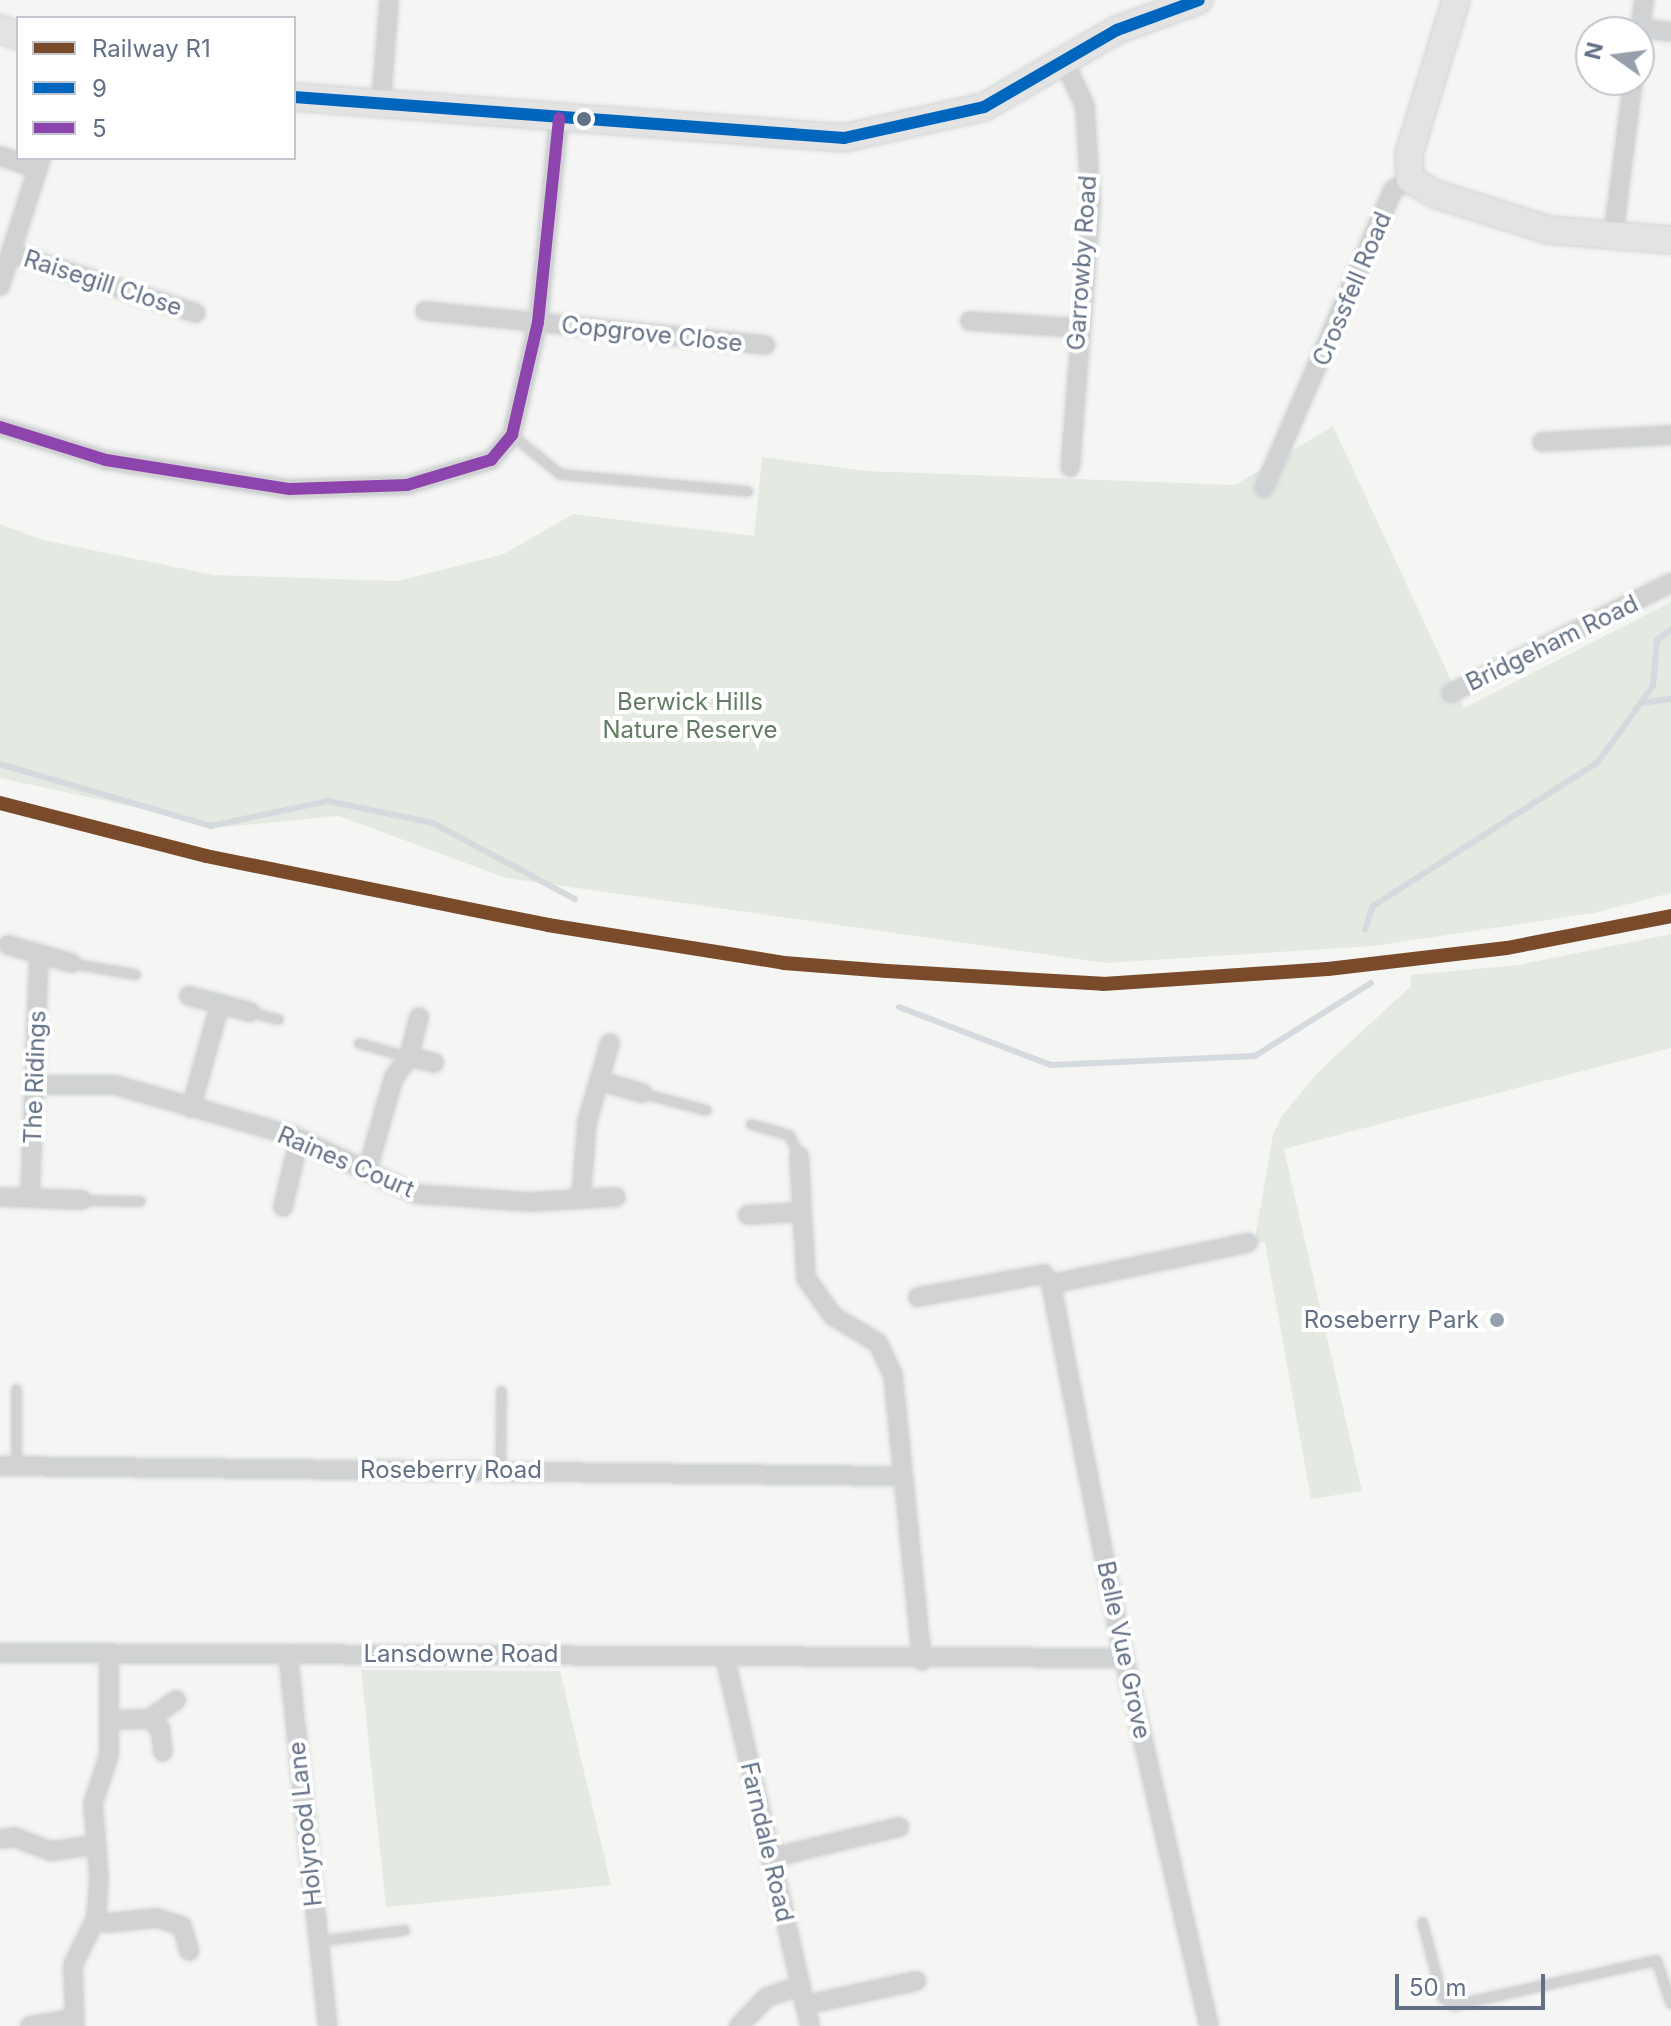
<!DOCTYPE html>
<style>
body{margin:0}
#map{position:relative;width:1671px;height:2026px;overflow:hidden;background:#f5f6f4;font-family:Inter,sans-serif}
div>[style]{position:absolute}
.green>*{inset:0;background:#e4e9e2}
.stream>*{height:6px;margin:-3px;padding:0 3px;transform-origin:3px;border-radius:3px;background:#d4dade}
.roads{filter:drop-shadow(0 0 2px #d1d4d5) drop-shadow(0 0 2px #d1d4d5)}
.lane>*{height:9px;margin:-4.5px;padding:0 4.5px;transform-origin:4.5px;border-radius:4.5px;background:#d1d2d3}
.street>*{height:18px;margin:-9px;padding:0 9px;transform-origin:9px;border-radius:9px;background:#d1d2d3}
.secondary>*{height:26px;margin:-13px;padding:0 13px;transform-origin:13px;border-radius:13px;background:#e3e3e4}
.bus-1>*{height:12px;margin:-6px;padding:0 6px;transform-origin:6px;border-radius:6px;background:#0065bd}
.bus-2>*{height:12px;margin:-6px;padding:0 6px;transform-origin:6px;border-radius:6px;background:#8e44ad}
.rail-1>*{height:14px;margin:-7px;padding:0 7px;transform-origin:7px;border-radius:7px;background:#7a4b2a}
.dots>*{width:22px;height:22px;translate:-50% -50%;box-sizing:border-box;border:4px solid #fff;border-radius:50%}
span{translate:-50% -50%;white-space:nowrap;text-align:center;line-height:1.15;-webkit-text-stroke:8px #fff;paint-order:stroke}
.street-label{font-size:24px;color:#637187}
.park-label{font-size:24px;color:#637d62}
.poi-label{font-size:24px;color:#637187}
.right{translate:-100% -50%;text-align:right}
.legend{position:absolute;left:16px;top:16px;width:280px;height:144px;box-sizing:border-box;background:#fff;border:2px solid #c1c6cf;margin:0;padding:10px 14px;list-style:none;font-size:24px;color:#637187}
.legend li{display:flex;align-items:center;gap:16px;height:40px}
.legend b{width:40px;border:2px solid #c1c6cf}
.north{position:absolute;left:1575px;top:16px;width:80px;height:80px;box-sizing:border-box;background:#fff;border:2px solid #c1c6cf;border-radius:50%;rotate:284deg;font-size:22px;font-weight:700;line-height:32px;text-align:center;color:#637187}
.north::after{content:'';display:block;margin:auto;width:28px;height:36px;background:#96a0ad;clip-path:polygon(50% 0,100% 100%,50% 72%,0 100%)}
.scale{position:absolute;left:1395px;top:1974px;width:150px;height:36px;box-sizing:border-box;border:4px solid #637187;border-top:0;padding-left:10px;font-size:24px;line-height:28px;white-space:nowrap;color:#637187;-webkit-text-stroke:6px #fff;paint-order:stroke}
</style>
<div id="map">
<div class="green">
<i style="clip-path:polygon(1333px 426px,1464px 708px,1671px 602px,1671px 893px,1594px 913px,1374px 946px,1106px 963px,506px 878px,339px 816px,226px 827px,0 778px,0 524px,43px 540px,214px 575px,398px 581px,504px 554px,573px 514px,754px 536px,762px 457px,866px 471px,1235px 485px)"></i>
<i style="clip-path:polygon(1671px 934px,1671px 1048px,1284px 1149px,1362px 1491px,1311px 1499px,1265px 1242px,1254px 1244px,1273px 1135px,1282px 1116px,1318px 1072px,1411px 986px,1410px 975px,1518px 965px)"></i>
<i style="clip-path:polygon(361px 1670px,560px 1671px,611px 1885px,386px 1907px)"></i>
</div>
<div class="stream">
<i style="left:1641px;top:703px;width:30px;rotate:-8deg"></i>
<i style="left:0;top:764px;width:220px;rotate:16.4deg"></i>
<i style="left:211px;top:826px;width:120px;rotate:-12.1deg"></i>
<i style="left:328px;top:801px;width:107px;rotate:11.8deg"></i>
<i style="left:433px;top:823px;width:161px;rotate:28.2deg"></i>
<i style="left:1365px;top:930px;width:25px;rotate:-72deg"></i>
<i style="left:1373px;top:906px;width:267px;rotate:-32.6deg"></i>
<i style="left:1598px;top:762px;width:94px;rotate:-54.1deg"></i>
<i style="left:1653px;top:686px;width:46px;rotate:-85deg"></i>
<i style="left:1657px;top:640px;width:17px;rotate:-36deg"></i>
<i style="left:899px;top:1007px;width:163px;rotate:20.9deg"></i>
<i style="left:1051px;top:1065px;width:204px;rotate:-2.5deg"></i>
<i style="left:1255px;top:1056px;width:137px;rotate:-32.2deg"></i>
</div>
<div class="roads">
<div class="lane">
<i style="left:512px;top:435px;width:62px;rotate:39.1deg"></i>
<i style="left:560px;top:474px;width:188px;rotate:5.2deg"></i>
<i style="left:71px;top:963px;width:65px;rotate:9.8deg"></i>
<i style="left:250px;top:1012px;width:29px;rotate:14deg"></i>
<i style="left:359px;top:1043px;width:52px;rotate:15.6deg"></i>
<i style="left:642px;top:1093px;width:66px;rotate:14.9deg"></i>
<i style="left:751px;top:1124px;width:40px;rotate:16deg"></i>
<i style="left:789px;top:1135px;width:23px;rotate:65deg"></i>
<i style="left:82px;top:1200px;width:58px;rotate:1deg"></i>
<i style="left:16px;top:1467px;width:78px;rotate:-90deg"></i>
<i style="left:500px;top:1470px;width:79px;rotate:-89.3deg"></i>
<i style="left:1422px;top:1922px;width:78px;rotate:75.1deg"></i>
<i style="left:1442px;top:1997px;width:14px;rotate:36deg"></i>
<i style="left:1453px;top:2005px;width:208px;rotate:-12.5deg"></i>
<i style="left:1656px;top:1960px;width:46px;rotate:71.2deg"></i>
<i style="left:318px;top:1941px;width:87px;rotate:-7.3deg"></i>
</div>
<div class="street">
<i style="left:1640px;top:28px;width:31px;rotate:7deg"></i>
<i style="left:1639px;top:36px;width:36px;rotate:-82deg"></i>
<i style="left:1065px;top:63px;width:47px;rotate:65.1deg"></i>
<i style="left:1085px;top:106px;width:97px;rotate:86.5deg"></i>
<i style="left:1091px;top:203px;width:265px;rotate:94.5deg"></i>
<i style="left:381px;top:104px;width:104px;rotate:-85.6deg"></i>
<i style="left:0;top:156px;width:40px;rotate:18.9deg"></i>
<i style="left:1613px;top:238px;width:159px;rotate:-82.8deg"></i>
<i style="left:11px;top:253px;width:194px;rotate:18deg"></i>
<i style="left:0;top:286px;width:134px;rotate:-72.2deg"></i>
<i style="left:425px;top:311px;width:342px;rotate:5.7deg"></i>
<i style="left:970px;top:321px;width:107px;rotate:3.7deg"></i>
<i style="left:0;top:427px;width:111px;rotate:17.3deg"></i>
<i style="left:106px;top:460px;width:186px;rotate:9deg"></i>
<i style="left:290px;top:489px;width:117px;rotate:-2deg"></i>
<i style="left:407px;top:485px;width:88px;rotate:-16.6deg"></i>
<i style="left:491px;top:460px;width:33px;rotate:-50deg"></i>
<i style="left:512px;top:435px;width:116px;rotate:-77deg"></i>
<i style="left:538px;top:322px;width:205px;rotate:-84.1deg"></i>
<i style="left:1542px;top:442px;width:129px;rotate:-3.1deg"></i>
<i style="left:1264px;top:488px;width:325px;rotate:-66.6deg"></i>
<i style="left:1393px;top:190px;width:20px;rotate:-33deg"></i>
<i style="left:1451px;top:693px;width:246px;rotate:-26.6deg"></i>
<i style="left:8px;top:945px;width:66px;rotate:15.9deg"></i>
<i style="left:189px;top:996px;width:32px;rotate:14deg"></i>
<i style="left:220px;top:1004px;width:108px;rotate:105.6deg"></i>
<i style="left:220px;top:1004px;width:31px;rotate:15deg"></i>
<i style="left:409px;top:1057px;width:26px;rotate:13deg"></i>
<i style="left:600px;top:1081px;width:44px;rotate:15.9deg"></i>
<i style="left:34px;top:1085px;width:81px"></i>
<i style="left:115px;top:1085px;width:183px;rotate:15.9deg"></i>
<i style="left:291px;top:1135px;width:138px;rotate:25.3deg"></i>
<i style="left:416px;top:1194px;width:114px;rotate:4deg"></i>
<i style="left:530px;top:1202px;width:86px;rotate:-3.3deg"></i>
<i style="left:799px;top:1156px;width:122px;rotate:86.7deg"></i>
<i style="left:806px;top:1278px;width:47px;rotate:54.6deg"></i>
<i style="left:833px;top:1316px;width:52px;rotate:31deg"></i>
<i style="left:878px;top:1343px;width:35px;rotate:65deg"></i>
<i style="left:893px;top:1375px;width:287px;rotate:84.2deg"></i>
<i style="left:367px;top:1171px;width:98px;rotate:-74deg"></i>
<i style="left:394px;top:1077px;width:25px;rotate:-53deg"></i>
<i style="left:409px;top:1057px;width:41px;rotate:-76deg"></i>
<i style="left:0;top:1197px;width:82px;rotate:2.1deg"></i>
<i style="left:30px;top:1198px;width:241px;rotate:-87.9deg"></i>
<i style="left:581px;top:1198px;width:76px;rotate:-85.5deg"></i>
<i style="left:587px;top:1122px;width:82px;rotate:-73.8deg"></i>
<i style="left:283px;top:1207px;width:69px;rotate:-76.6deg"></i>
<i style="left:748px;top:1215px;width:54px;rotate:-3.2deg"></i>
<i style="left:1051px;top:1284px;width:201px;rotate:-11.8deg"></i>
<i style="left:918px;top:1297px;width:128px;rotate:-10.3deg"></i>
<i style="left:1044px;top:1274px;width:12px;rotate:55deg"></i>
<i style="left:1051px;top:1284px;width:381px;rotate:79deg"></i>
<i style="left:1124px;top:1658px;width:378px;rotate:77deg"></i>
<i style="left:0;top:1466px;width:901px;rotate:0.64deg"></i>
<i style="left:0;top:1653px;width:1124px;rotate:0.25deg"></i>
<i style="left:288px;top:1654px;width:374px;rotate:83.9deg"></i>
<i style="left:725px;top:1658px;width:378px;rotate:77deg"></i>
<i style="left:149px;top:1719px;width:14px;rotate:39deg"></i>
<i style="left:160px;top:1728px;width:24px;rotate:83deg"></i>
<i style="left:109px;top:1720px;width:40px;rotate:-1.4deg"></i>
<i style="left:149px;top:1719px;width:33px;rotate:-35deg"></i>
<i style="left:0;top:1839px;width:14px;rotate:-8deg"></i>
<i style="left:14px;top:1837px;width:40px;rotate:21deg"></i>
<i style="left:51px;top:1851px;width:43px;rotate:-7.9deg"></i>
<i style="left:771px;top:1858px;width:132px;rotate:-13.6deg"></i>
<i style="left:96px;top:1918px;width:12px;rotate:24deg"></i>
<i style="left:107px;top:1923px;width:50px;rotate:-5.7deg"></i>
<i style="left:157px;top:1918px;width:26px;rotate:18deg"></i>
<i style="left:182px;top:1926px;width:26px;rotate:74deg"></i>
<i style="left:805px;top:2005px;width:114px;rotate:-12.2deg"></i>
<i style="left:30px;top:2026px;width:42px;rotate:-9.7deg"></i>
<i style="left:75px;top:2026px;width:61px;rotate:-91.9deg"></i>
<i style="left:73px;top:1965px;width:52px;rotate:-63.9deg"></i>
<i style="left:96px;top:1918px;width:40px;rotate:-85.7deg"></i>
<i style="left:99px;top:1878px;width:75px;rotate:-94.6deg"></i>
<i style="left:93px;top:1803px;width:51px;rotate:-71.6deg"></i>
<i style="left:109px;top:1755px;width:102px;rotate:-90deg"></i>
<i style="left:739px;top:2026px;width:40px;rotate:-46deg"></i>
<i style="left:767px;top:1997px;width:35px;rotate:-18deg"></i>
</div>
<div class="secondary">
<i style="left:1456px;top:0;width:161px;rotate:107deg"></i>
<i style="left:1409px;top:154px;width:25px;rotate:88deg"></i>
<i style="left:1410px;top:179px;width:29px;rotate:31deg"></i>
<i style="left:1435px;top:194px;width:120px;rotate:17.5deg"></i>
<i style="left:1549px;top:230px;width:122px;rotate:4.7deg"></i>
<i style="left:0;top:29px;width:19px;rotate:21deg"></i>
<i style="left:294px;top:97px;width:552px;rotate:4.26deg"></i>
<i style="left:844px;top:138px;width:143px;rotate:-12.5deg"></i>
<i style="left:984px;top:107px;width:154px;rotate:-30.1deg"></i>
<i style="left:1117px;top:30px;width:87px;rotate:-20.1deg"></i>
</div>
</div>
<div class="bus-1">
<i style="left:294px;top:97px;width:552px;rotate:4.26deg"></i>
<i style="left:844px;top:138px;width:143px;rotate:-12.5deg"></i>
<i style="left:984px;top:107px;width:154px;rotate:-30.1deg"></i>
<i style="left:1117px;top:30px;width:87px;rotate:-20.1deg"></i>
</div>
<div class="bus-2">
<i style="left:0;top:427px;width:111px;rotate:17.3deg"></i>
<i style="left:106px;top:460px;width:186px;rotate:9deg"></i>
<i style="left:290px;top:489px;width:117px;rotate:-2deg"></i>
<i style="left:407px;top:485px;width:88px;rotate:-16.6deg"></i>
<i style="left:491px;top:460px;width:33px;rotate:-50deg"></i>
<i style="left:512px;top:435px;width:116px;rotate:-77deg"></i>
<i style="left:538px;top:322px;width:205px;rotate:-84.1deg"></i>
</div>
<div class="rail-1">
<i style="left:0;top:803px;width:213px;rotate:14.4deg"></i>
<i style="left:206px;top:856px;width:349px;rotate:11.4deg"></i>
<i style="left:548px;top:925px;width:239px;rotate:9.1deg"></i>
<i style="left:784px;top:963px;width:103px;rotate:4.4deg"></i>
<i style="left:887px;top:971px;width:216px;rotate:3.4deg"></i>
<i style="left:1103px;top:984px;width:225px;rotate:-3.8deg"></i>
<i style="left:1328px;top:969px;width:180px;rotate:-6.7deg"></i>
<i style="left:1507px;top:948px;width:167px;rotate:-11deg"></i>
</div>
<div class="dots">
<i style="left:584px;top:119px;background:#637187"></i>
<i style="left:1497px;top:1320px;background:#96a0ad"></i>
</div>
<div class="street-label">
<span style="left:1082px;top:263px;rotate:-86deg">Garrowby Road</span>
<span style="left:103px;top:283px;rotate:18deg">Raisegill Close</span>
<span style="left:1352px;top:289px;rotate:-67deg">Crossfell Road</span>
<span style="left:652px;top:334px;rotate:6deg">Copgrove Close</span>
<span style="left:1552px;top:643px;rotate:-26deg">Bridgeham Road</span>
<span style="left:35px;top:1077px;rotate:-88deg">The Ridings</span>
<span style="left:346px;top:1162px;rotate:23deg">Raines Court</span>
<span style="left:451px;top:1470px">Roseberry Road</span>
<span style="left:1124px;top:1650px;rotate:78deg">Belle Vue Grove</span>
<span style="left:461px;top:1654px">Lansdowne Road</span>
<span style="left:305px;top:1824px;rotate:-96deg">Holyrood Lane</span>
<span style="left:767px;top:1842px;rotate:77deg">Farndale Road</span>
</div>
<div class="park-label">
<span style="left:690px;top:716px">Berwick Hills<br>Nature Reserve</span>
</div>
<div class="poi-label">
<span class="right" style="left:1479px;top:1320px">Roseberry Park</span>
</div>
<ul class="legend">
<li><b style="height:10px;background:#7a4b2a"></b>Railway R1</li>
<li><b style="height:10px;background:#0065bd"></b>9</li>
<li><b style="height:10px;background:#8e44ad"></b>5</li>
</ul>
<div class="north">N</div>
<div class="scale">50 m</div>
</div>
